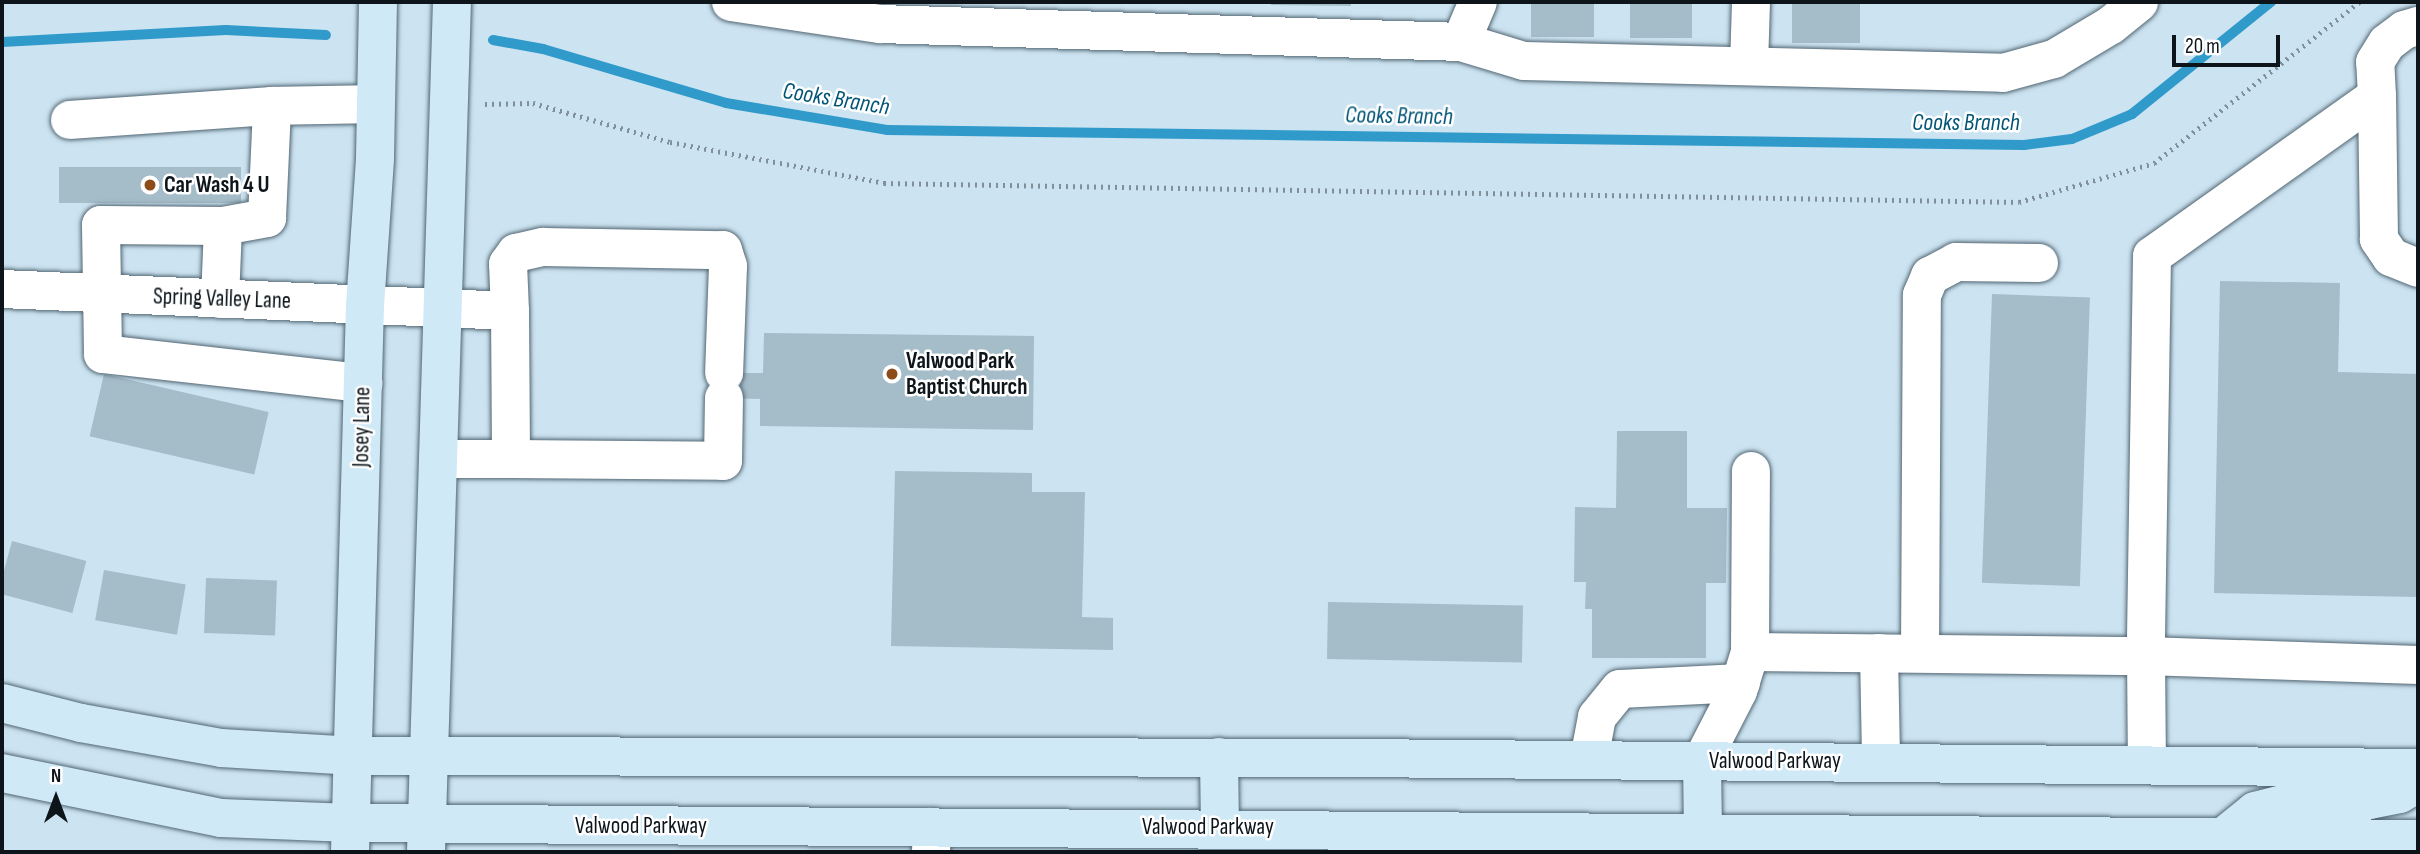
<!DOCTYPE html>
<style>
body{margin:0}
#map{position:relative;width:2420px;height:854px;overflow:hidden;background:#cce3f1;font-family:"Sofia Sans Condensed",sans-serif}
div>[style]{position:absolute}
.stream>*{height:10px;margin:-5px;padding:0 5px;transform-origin:5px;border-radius:5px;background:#309acb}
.building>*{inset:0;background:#a5bcc9;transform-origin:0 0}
.path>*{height:4.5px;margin-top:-2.25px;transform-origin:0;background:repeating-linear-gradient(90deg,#7f909b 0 2px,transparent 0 7px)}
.roads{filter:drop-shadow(0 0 2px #526672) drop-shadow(0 0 2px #526672)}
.minor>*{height:38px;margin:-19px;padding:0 19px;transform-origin:19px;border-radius:19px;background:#fff}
.major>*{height:38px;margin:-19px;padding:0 19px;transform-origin:19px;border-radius:19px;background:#cfe9f7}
.dots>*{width:19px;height:19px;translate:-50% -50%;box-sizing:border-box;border:4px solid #fff;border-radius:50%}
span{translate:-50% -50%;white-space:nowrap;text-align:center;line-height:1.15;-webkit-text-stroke:5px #fff;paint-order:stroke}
.poi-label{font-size:23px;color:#0d151a;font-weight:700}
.left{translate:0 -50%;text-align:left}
.street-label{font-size:23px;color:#0d151a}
.water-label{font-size:24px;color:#057;font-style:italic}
.frame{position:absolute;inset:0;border:4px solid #0d151a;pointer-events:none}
.north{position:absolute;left:21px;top:763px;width:70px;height:70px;-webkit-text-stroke:5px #fff;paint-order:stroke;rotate:0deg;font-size:19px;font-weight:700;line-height:28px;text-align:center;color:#0d151a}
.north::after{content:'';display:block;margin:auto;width:24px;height:32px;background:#0d151a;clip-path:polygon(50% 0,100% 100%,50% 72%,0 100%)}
.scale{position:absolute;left:2172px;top:35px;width:108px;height:32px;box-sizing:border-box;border:4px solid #0d151a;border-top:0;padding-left:9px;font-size:21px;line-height:24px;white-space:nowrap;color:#0d151a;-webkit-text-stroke:5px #fff;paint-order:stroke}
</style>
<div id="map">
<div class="stream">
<i style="left:493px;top:40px;width:51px;rotate:10.2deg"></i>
<i style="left:543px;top:49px;width:191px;rotate:16.4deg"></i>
<i style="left:726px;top:103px;width:163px;rotate:9.5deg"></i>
<i style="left:887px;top:130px;width:1137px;rotate:0.76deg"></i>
<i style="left:2024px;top:145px;width:48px;rotate:-7.1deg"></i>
<i style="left:2072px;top:139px;width:65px;rotate:-22.6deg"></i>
<i style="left:2132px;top:114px;width:179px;rotate:-38.9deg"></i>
<i style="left:2px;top:42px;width:224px;rotate:-3.1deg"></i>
<i style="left:226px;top:30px;width:100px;rotate:2.9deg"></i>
</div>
<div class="building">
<i style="clip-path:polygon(1271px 2px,1351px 2px,1351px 6px,1271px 5px)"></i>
<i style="left:1531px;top:2px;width:63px;height:35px"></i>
<i style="left:1630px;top:2px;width:62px;height:36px"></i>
<i style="left:1792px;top:2px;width:68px;height:41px"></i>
<i style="left:59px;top:167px;width:182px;height:36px"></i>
<i style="clip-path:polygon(2220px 281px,2340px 283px,2338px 372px,2418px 374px,2418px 597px,2214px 593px)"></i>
<i style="left:1992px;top:294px;width:98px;height:289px;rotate:2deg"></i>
<i style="clip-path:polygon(764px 333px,1034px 336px,1033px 430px,760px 426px,760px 399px,718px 398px,719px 373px,763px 373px)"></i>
<i style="left:104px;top:374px;width:169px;height:64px;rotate:13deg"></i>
<i style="clip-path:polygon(1617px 431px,1687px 431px,1687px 508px,1727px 508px,1726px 583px,1706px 583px,1706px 658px,1592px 658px,1592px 609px,1585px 609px,1586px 582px,1574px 582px,1575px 507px,1616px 508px)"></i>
<i style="clip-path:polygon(895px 471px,1032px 473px,1032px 492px,1085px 492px,1082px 617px,1113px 618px,1113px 650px,891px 646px)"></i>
<i style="left:12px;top:541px;width:77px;height:54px;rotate:15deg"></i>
<i style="left:104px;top:570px;width:83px;height:51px;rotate:10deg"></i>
<i style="left:206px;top:578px;width:71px;height:55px;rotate:2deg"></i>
<i style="left:1328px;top:602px;width:195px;height:57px;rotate:1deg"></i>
</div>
<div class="path">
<i style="left:485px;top:104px;width:48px;rotate:-1.2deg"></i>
<i style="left:533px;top:103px;width:142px;rotate:15.9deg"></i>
<i style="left:670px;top:142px;width:218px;rotate:10.8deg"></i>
<i style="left:884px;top:183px;width:1135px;rotate:0.96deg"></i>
<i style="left:2019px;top:202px;width:141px;rotate:-16.1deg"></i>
<i style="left:2154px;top:163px;width:261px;rotate:-38.1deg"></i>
</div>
<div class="roads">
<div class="minor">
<i style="left:731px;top:2px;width:151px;rotate:8.4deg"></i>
<i style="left:880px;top:24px;width:581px;rotate:1.77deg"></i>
<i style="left:1461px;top:42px;width:66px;rotate:16.8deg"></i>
<i style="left:1524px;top:61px;width:479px;rotate:1.4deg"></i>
<i style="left:2003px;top:73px;width:53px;rotate:-15.4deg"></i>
<i style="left:2054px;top:59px;width:66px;rotate:-30.8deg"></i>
<i style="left:2111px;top:25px;width:36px;rotate:-39deg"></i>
<i style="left:1461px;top:42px;width:43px;rotate:-67deg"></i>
<i style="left:1749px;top:66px;width:64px;rotate:-88.2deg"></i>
<i style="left:2377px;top:96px;width:34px;rotate:-93deg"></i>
<i style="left:2375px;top:62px;width:22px;rotate:-58deg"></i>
<i style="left:2387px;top:43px;width:21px;rotate:-37deg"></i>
<i style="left:2404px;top:30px;width:15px;rotate:-16deg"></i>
<i style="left:70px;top:120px;width:202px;rotate:-4deg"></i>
<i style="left:223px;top:226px;width:45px;rotate:-10.3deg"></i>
<i style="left:267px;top:218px;width:112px;rotate:-87.4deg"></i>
<i style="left:272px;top:106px;width:103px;rotate:-1.1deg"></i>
<i style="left:2418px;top:268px;width:29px;rotate:-158deg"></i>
<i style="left:2391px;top:257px;width:22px;rotate:-124deg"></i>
<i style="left:2379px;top:239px;width:143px;rotate:-90.8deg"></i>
<i style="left:2377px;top:96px;width:276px;rotate:144.6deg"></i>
<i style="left:2152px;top:256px;width:400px;rotate:90.9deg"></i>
<i style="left:2146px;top:656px;width:272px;rotate:1.9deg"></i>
<i style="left:2px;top:289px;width:508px;rotate:2.48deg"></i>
<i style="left:510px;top:311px;width:148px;rotate:89.6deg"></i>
<i style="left:511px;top:459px;width:212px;rotate:0.5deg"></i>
<i style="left:723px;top:461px;width:63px;rotate:-89.1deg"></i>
<i style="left:220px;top:299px;width:73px;rotate:-87.6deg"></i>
<i style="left:223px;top:226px;width:122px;rotate:-179.5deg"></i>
<i style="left:101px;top:225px;width:129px;rotate:89.1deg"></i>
<i style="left:103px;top:354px;width:262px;rotate:6.4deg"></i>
<i style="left:510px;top:311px;width:47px;rotate:-92.4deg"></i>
<i style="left:508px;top:264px;width:14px;rotate:-54deg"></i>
<i style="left:516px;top:253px;width:28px;rotate:-13deg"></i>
<i style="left:543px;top:247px;width:180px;rotate:1deg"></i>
<i style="left:723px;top:250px;width:17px;rotate:73deg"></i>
<i style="left:728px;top:266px;width:107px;rotate:92.1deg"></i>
<i style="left:438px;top:459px;width:73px"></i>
<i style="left:1750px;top:652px;width:396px;rotate:0.6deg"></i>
<i style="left:2146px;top:656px;width:109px;rotate:89.5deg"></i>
<i style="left:1879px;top:653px;width:109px;rotate:88.9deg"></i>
<i style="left:1920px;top:653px;width:358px;rotate:-89.7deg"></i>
<i style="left:1922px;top:295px;width:21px;rotate:-67deg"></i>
<i style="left:1930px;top:276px;width:30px;rotate:-28deg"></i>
<i style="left:1956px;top:262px;width:83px;rotate:0.7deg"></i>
<i style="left:1589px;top:759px;width:43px;rotate:-79.2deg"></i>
<i style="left:1597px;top:717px;width:36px;rotate:-51deg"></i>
<i style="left:1620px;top:689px;width:121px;rotate:-2.8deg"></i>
<i style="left:1702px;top:761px;width:79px;rotate:-62.8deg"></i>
<i style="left:1738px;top:691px;width:41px;rotate:-72.9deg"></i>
<i style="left:1750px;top:652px;width:181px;rotate:-89.7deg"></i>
<i style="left:931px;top:852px;width:25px;rotate:-88deg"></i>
</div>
<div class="major">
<i style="left:2px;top:703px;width:81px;rotate:14.2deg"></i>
<i style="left:81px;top:723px;width:142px;rotate:10.1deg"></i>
<i style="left:221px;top:748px;width:134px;rotate:3.4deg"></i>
<i style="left:355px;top:756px;width:1000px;rotate:0.11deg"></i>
<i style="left:1355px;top:758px;width:1063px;rotate:0.54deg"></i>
<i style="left:1219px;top:757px;width:70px;rotate:89.2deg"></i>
<i style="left:1702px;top:761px;width:71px;rotate:89.2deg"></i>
<i style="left:2px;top:773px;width:224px;rotate:11.6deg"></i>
<i style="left:221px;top:818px;width:130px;rotate:2.2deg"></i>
<i style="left:351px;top:823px;width:2067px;rotate:0.44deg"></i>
<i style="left:2223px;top:837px;width:41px;rotate:-39.1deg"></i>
<i style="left:2255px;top:811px;width:34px;rotate:-14deg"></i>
<i style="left:2288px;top:803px;width:81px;rotate:-2.1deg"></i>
<i style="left:2369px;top:800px;width:31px;rotate:-11deg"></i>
<i style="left:2399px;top:794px;width:21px;rotate:-28deg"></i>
<i style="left:350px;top:852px;width:546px;rotate:-88.43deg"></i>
<i style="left:365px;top:306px;width:148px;rotate:-86.1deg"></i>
<i style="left:375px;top:158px;width:156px;rotate:-88.9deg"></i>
<i style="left:426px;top:852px;width:850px;rotate:-88.25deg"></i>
</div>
</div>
<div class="dots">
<i style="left:150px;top:185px;background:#8e4b1a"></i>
<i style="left:892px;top:374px;background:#8e4b1a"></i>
</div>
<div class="poi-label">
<span class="left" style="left:164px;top:185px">Car Wash 4 U</span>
<span class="left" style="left:906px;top:374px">Valwood Park<br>Baptist Church</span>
</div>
<div class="street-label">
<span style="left:222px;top:299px;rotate:2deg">Spring Valley Lane</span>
<span style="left:362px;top:427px;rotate:-89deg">Josey Lane</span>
<span style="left:1775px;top:761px">Valwood Parkway</span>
<span style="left:641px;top:826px">Valwood Parkway</span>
<span style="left:1208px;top:827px">Valwood Parkway</span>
</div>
<div class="water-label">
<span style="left:836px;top:99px;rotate:9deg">Cooks Branch</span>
<span style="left:1399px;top:116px;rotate:1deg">Cooks Branch</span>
<span style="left:1966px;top:123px">Cooks Branch</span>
</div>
<div class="frame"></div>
<div class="north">N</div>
<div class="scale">20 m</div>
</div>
